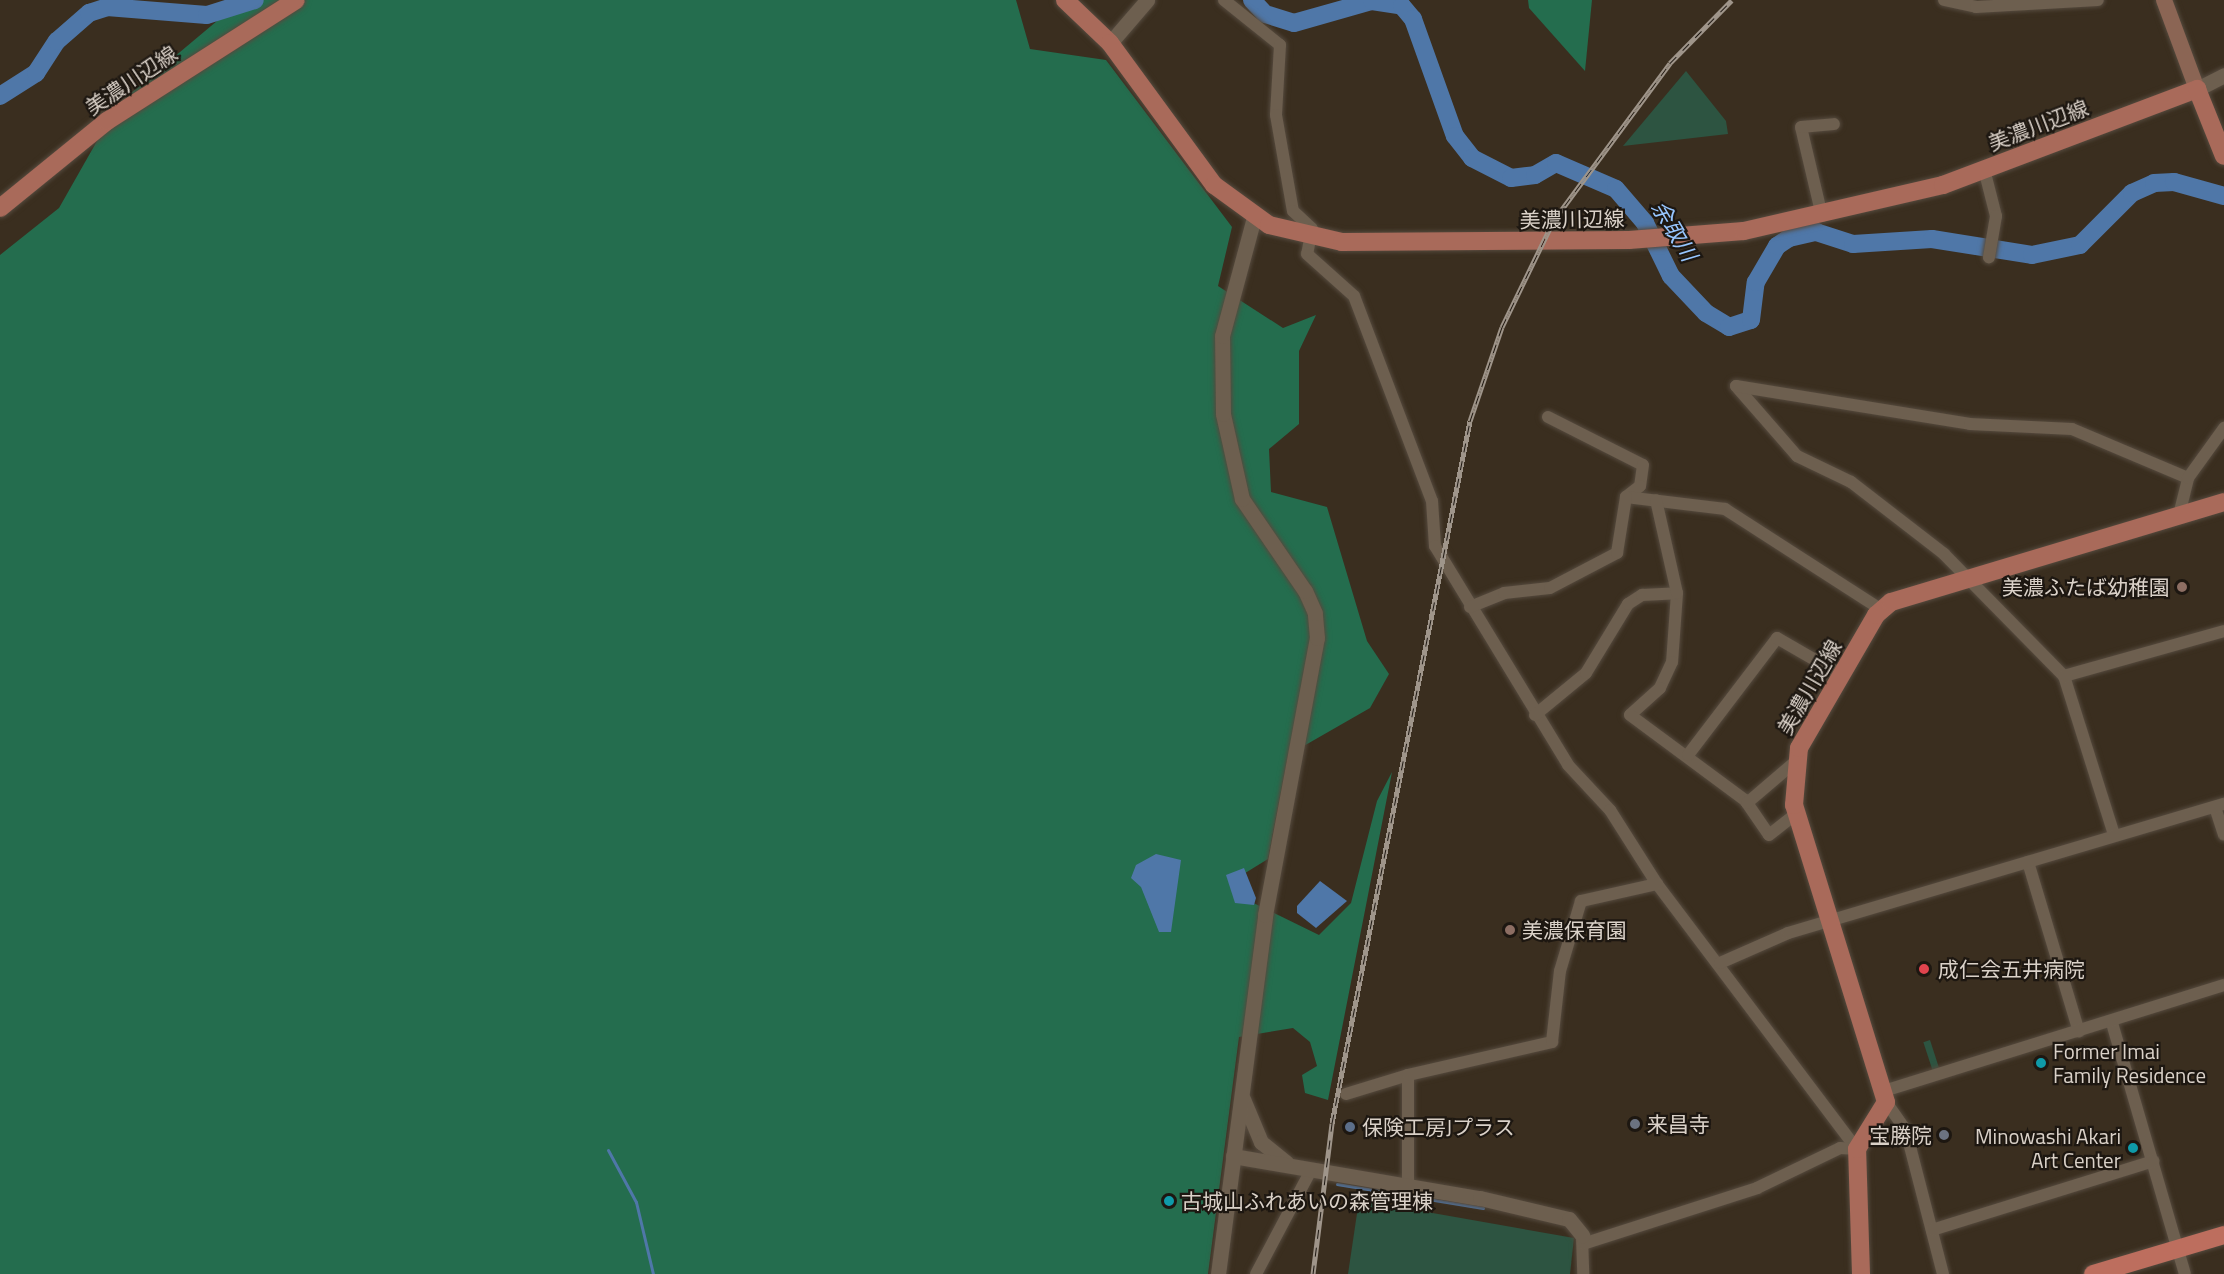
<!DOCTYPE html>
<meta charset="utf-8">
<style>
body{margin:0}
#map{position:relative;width:2224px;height:1274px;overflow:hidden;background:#3a2e1f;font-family:"Titillium Web","Noto Sans JP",sans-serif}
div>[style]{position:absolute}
.green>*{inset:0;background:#2d5441;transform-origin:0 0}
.forest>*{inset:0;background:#246d4e}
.water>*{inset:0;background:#4f77a8}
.stream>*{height:3px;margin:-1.5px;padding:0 1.5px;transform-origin:1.5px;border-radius:1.5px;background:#4f77a8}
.river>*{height:18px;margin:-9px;padding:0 9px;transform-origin:9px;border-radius:9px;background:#4f77a8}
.roads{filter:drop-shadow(0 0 2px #554a3e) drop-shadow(0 0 2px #554a3e)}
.minor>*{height:12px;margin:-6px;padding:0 6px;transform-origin:6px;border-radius:6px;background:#6d5f4f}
.tertiary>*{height:15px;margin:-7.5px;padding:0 7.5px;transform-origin:7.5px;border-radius:7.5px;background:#6d5f4f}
.secondary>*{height:16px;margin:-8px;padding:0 8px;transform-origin:8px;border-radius:8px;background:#8b6554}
.primary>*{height:18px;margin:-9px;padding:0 9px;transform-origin:9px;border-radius:9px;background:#a96a5a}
.trunk>*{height:18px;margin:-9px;padding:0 9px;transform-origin:9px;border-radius:9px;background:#bd6e5e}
.rail>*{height:5px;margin-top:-2.5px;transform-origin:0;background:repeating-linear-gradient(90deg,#1d1711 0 9px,#9f958a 0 18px);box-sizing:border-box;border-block:2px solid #9f958a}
.dots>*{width:16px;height:16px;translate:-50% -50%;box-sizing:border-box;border:3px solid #1d1711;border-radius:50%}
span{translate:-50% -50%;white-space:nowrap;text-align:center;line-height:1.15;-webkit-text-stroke:4.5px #1d1711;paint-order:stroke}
.street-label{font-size:21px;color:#dad1c8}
.poi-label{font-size:21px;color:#dad1c8}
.right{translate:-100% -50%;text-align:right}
.left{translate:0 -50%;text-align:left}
.water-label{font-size:22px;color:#97c6ff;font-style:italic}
</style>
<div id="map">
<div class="green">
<i style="clip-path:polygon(1686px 71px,1726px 121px,1728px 134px,1623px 146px)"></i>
<i style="left:1930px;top:1040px;width:32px;height:7px;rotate:72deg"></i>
<i style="clip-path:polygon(1359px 1200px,1574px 1238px,1570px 1274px,1348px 1274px)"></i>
</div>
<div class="forest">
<i style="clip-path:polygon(242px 0,1016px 0,1030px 49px,1106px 60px,1232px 227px,1218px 286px,1283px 328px,1316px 315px,1299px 351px,1299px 424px,1269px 449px,1271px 492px,1327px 507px,1367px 641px,1389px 674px,1370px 708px,1288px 755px,1268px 859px,1237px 878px,1239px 896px,1319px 935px,1351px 903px,1377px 801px,1392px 772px,1328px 1100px,1305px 1093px,1302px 1075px,1317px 1066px,1310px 1042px,1293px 1028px,1239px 1037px,1208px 1274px,0 1274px,0 255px,59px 208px,118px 104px)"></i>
<i style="clip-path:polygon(1528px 0,1592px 0,1585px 71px,1529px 8px)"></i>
</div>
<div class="water">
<i style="clip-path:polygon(1156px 854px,1181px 860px,1171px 932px,1159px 932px,1141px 887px,1131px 878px,1136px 865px)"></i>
<i style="clip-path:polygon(1244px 868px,1256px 898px,1254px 905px,1235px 903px,1226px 875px)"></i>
<i style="clip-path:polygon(1320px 881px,1347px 901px,1316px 928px,1297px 913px,1297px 906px)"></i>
</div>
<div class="stream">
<i style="left:608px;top:1150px;width:59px;rotate:61.7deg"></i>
<i style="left:636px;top:1202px;width:74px;rotate:76.7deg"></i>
<i style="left:1337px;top:1184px;width:148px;rotate:9.3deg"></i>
</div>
<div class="river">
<i style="left:1252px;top:0;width:19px;rotate:47deg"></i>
<i style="left:1265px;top:14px;width:30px;rotate:17deg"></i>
<i style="left:1294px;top:23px;width:81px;rotate:-15.8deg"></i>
<i style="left:1372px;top:1px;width:30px;rotate:9deg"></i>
<i style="left:1402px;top:6px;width:17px;rotate:50deg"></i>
<i style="left:1413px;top:19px;width:124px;rotate:70.3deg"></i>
<i style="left:1455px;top:136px;width:28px;rotate:52deg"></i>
<i style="left:1472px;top:158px;width:44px;rotate:27.1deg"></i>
<i style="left:1511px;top:178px;width:24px;rotate:-7deg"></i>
<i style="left:1535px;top:175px;width:24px;rotate:-30deg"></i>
<i style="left:1556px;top:163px;width:65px;rotate:23.4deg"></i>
<i style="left:1616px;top:189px;width:45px;rotate:49.5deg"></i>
<i style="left:1645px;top:223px;width:59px;rotate:63.9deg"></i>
<i style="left:1671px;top:276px;width:51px;rotate:46.6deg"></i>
<i style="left:1706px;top:313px;width:27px;rotate:31deg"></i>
<i style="left:1729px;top:327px;width:23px;rotate:-18deg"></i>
<i style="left:1751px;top:320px;width:38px;rotate:-83deg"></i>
<i style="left:1756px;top:282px;width:42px;rotate:-59.7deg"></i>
<i style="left:1777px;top:246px;width:14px;rotate:-34deg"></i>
<i style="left:1789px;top:238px;width:28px;rotate:-13deg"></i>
<i style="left:1816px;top:232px;width:39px;rotate:18deg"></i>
<i style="left:1853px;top:244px;width:79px;rotate:-3.6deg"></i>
<i style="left:1932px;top:239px;width:101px;rotate:9.1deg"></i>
<i style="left:2032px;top:255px;width:49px;rotate:-11.8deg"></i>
<i style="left:2080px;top:245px;width:74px;rotate:-45deg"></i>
<i style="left:2132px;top:193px;width:24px;rotate:-24deg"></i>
<i style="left:2154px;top:183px;width:20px;rotate:-3deg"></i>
<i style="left:2174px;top:182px;width:52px;rotate:15.6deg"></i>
<i style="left:0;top:96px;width:43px;rotate:-32.6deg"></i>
<i style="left:36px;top:73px;width:38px;rotate:-57deg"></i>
<i style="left:57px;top:41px;width:43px;rotate:-41.2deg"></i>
<i style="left:89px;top:13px;width:19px;rotate:-18deg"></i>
<i style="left:107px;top:7px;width:100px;rotate:4.6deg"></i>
<i style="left:207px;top:15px;width:50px;rotate:-17.4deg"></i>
</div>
<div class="roads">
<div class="minor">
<i style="left:1224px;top:0;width:72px;rotate:38.8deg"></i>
<i style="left:1280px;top:45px;width:70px;rotate:93.3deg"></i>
<i style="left:1276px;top:115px;width:97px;rotate:80deg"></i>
<i style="left:1293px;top:211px;width:26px;rotate:43deg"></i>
<i style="left:1312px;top:229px;width:25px;rotate:101deg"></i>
<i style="left:1307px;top:254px;width:63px;rotate:41.8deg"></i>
<i style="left:1354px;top:296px;width:219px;rotate:69.2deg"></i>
<i style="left:1432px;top:501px;width:45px;rotate:86.2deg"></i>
<i style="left:1435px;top:546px;width:256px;rotate:58.7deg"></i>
<i style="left:1568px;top:765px;width:62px;rotate:47deg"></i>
<i style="left:1610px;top:810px;width:88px;rotate:57.6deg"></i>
<i style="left:1657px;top:884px;width:332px;rotate:53deg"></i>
<i style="left:1944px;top:0;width:33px;rotate:12deg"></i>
<i style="left:1976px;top:7px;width:122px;rotate:-3.3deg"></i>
<i style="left:1984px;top:169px;width:49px;rotate:75.7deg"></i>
<i style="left:1996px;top:216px;width:42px;rotate:99.7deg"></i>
<i style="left:1822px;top:216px;width:91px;rotate:-103.3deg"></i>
<i style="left:1801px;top:127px;width:33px;rotate:-5deg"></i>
<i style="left:1736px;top:386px;width:93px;rotate:48.9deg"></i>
<i style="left:1797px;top:456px;width:60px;rotate:25.7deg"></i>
<i style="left:1851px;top:482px;width:118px;rotate:37.7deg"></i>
<i style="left:1944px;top:554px;width:171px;rotate:45.5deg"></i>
<i style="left:2064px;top:676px;width:167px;rotate:72.5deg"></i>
<i style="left:1736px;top:386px;width:237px;rotate:9.2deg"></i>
<i style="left:1970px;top:424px;width:102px;rotate:2.8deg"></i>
<i style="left:2072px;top:429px;width:126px;rotate:22.9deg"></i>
<i style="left:1548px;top:417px;width:106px;rotate:26.8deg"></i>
<i style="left:1643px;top:465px;width:21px;rotate:98deg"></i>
<i style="left:1640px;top:486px;width:18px;rotate:142deg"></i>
<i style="left:1626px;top:497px;width:100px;rotate:6.9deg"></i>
<i style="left:1725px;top:509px;width:187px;rotate:32.8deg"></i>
<i style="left:2179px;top:515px;width:38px;rotate:-76deg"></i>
<i style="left:2188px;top:478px;width:62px;rotate:-54.2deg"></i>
<i style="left:1677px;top:593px;width:69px;rotate:94.1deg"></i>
<i style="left:1672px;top:662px;width:29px;rotate:115deg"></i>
<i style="left:1660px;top:688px;width:40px;rotate:138deg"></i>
<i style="left:1630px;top:715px;width:143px;rotate:36.5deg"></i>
<i style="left:1745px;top:800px;width:42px;rotate:55.6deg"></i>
<i style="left:1769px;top:835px;width:36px;rotate:-38deg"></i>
<i style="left:1470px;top:607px;width:37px;rotate:-22deg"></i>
<i style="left:1504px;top:593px;width:46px;rotate:-6.2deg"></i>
<i style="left:1550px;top:588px;width:76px;rotate:-27.6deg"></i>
<i style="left:1617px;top:553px;width:57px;rotate:-80.9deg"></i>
<i style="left:2064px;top:676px;width:166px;rotate:-15.7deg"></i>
<i style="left:1535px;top:715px;width:66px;rotate:-39.5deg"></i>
<i style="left:1586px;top:673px;width:81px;rotate:-58.7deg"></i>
<i style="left:1628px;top:604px;width:17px;rotate:-33deg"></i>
<i style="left:1642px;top:595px;width:35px;rotate:-3deg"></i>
<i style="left:1677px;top:593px;width:95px;rotate:-102.7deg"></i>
<i style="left:1688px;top:755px;width:147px;rotate:-52.7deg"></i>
<i style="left:1777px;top:638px;width:74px;rotate:30deg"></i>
<i style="left:1747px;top:803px;width:63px;rotate:-40.5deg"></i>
<i style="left:2215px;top:807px;width:29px;rotate:72deg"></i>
<i style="left:2028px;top:862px;width:177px;rotate:73.3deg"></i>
<i style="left:1720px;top:963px;width:74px;rotate:-23.8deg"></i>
<i style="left:1788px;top:933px;width:455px;rotate:-16.5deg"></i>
<i style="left:2112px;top:1023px;width:261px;rotate:73.8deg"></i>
<i style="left:1884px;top:1091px;width:356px;rotate:-17.3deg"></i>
<i style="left:1346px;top:1094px;width:65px;rotate:-17deg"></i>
<i style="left:1886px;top:1102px;width:35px;rotate:55deg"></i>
<i style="left:1906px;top:1131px;width:148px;rotate:75.5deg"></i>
<i style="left:1408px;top:1185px;width:110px;rotate:-90deg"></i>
<i style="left:1408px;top:1075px;width:148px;rotate:-12.9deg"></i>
<i style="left:1552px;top:1042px;width:71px;rotate:-83.6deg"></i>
<i style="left:1560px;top:971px;width:73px;rotate:-73.3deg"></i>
<i style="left:1581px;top:901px;width:78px;rotate:-12.6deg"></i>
<i style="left:1932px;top:1230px;width:232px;rotate:-17.3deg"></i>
<i style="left:1582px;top:1237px;width:37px;rotate:88deg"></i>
<i style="left:1583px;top:1244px;width:183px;rotate:-17.8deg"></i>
<i style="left:1757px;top:1188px;width:92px;rotate:-25.7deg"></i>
<i style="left:1840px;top:1148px;width:17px;rotate:3deg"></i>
<i style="left:1256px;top:1274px;width:118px;rotate:-62.1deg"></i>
</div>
<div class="tertiary">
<i style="left:1110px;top:43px;width:57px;rotate:-49.3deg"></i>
<i style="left:2197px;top:89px;width:30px;rotate:-27deg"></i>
<i style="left:1243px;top:1099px;width:47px;rotate:67.3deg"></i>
<i style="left:1261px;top:1142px;width:33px;rotate:39deg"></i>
<i style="left:1233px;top:1156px;width:251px;rotate:9.7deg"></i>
<i style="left:1480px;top:1198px;width:91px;rotate:13.3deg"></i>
<i style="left:1569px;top:1219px;width:21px;rotate:51deg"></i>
<i style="left:1218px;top:1274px;width:362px;rotate:-82.5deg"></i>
<i style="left:1265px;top:915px;width:282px;rotate:-79.4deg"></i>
<i style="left:1317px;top:638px;width:25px;rotate:-95deg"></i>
<i style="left:1315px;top:613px;width:24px;rotate:-114deg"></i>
<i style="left:1305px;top:591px;width:112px;rotate:-124.4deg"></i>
<i style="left:1242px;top:499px;width:87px;rotate:-102.6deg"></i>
<i style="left:1223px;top:414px;width:78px;rotate:-90.7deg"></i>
<i style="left:1222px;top:336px;width:123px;rotate:-74.9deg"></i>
</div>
<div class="secondary">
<i style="left:2164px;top:0;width:95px;rotate:69.7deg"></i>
</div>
<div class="primary">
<i style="left:1065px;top:0;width:62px;rotate:43.7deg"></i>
<i style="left:1110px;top:43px;width:176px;rotate:53.8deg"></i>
<i style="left:1214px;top:185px;width:68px;rotate:36deg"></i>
<i style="left:1269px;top:225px;width:75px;rotate:13.1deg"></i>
<i style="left:1342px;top:242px;width:287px;rotate:-0.4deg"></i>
<i style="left:1629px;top:240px;width:115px;rotate:-4.5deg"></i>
<i style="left:1744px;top:231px;width:204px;rotate:-13deg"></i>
<i style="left:1943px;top:185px;width:272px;rotate:-20.7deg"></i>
<i style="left:2197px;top:89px;width:72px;rotate:68.1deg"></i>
<i style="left:0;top:208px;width:138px;rotate:-39.1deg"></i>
<i style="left:107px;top:121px;width:224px;rotate:-32.6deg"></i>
<i style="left:1861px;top:1274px;width:125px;rotate:-91.8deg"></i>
<i style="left:1857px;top:1149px;width:55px;rotate:-58.3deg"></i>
<i style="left:1886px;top:1102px;width:311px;rotate:-107.2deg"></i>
<i style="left:1794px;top:805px;width:57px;rotate:-85deg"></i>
<i style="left:1799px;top:748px;width:154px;rotate:-59.9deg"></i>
<i style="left:1876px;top:615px;width:20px;rotate:-41deg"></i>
<i style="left:1891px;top:602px;width:348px;rotate:-16.7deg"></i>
</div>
<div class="trunk">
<i style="left:2093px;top:1274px;width:137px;rotate:-16.6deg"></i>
</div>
</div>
<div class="rail">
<i style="left:1313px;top:1274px;width:152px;rotate:-82.8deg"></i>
<i style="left:1332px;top:1123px;width:715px;rotate:-78.88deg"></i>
<i style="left:1470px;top:421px;width:99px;rotate:-71.2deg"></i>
<i style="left:1502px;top:327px;width:119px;rotate:-64.1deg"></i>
<i style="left:1554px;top:220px;width:195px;rotate:-53.5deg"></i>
<i style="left:1670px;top:63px;width:88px;rotate:-45.5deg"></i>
</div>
<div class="dots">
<i style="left:2182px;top:587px;background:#8d6e63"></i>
<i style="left:1510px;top:930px;background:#8d6e63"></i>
<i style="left:1924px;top:969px;background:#e0444e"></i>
<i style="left:2041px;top:1063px;background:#0f9aa8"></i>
<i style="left:1635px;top:1124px;background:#6b7280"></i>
<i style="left:1350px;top:1127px;background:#5c6f8a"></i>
<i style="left:1944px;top:1135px;background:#6b7280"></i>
<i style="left:2133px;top:1148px;background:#0f9aa8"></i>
<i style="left:1169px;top:1201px;background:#0f9aa8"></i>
</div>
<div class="street-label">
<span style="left:131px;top:80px;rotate:-34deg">美濃川辺線</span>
<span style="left:2038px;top:125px;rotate:-21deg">美濃川辺線</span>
<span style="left:1572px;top:219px;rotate:-1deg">美濃川辺線</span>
<span style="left:1809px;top:687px;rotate:-60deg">美濃川辺線</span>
</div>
<div class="poi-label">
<span class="right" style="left:2170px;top:587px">美濃ふたば幼稚園</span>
<span class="left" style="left:1522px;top:930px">美濃保育園</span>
<span class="left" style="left:1938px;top:969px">成仁会五井病院</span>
<span class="left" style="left:2053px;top:1063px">Former Imai<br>Family Residence</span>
<span class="left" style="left:1647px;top:1124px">来昌寺</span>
<span class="left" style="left:1362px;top:1127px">保険工房Jプラス</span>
<span class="right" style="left:1932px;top:1135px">宝勝院</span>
<span class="right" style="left:2121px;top:1148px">Minowashi Akari<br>Art Center</span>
<span class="left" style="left:1181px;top:1201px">古城山ふれあいの森管理棟</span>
</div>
<div class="water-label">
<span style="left:1674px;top:231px;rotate:59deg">余取川</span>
</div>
</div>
